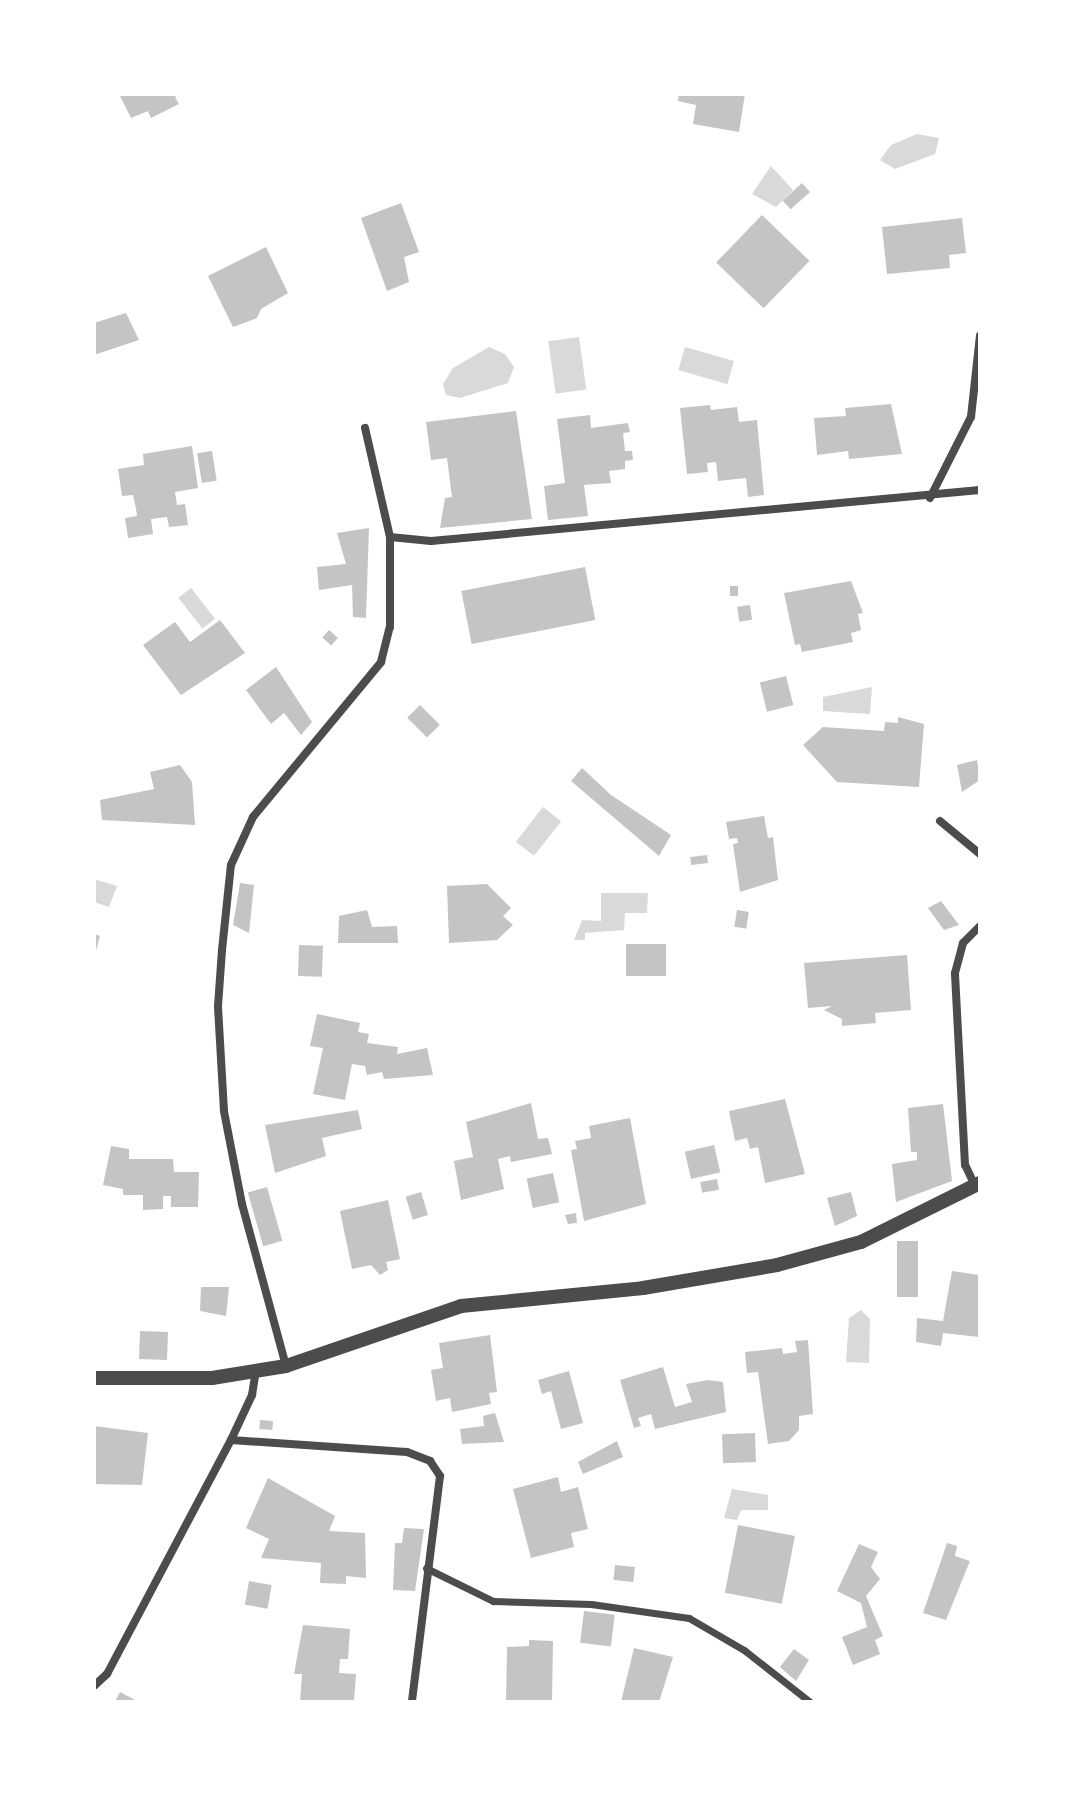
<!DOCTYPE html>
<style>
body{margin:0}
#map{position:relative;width:1074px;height:1796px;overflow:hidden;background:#fff;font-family:Helvetica,sans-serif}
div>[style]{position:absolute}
.water>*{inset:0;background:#d9d9d9;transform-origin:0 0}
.building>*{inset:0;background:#c4c4c4;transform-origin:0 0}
.pedestrian>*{height:7px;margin:-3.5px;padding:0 3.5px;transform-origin:3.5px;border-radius:3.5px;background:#4c4c4c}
.minor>*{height:8px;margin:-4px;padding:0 4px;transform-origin:4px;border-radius:4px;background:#4c4c4c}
.tertiary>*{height:14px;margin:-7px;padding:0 7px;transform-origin:7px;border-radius:7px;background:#4c4c4c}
span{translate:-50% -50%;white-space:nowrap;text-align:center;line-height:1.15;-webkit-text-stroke:8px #fff;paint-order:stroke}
.frame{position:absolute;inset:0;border:96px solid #fff;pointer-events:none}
</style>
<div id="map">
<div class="water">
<i style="clip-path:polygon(917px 134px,939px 138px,935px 154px,895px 169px,880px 160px,891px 145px)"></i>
<i style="clip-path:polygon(771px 166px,793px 190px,776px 207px,752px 194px)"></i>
<i style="left:579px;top:337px;width:53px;height:31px;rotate:82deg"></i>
<i style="clip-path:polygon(489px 347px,505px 354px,514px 367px,508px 383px,460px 398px,446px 395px,443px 384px,453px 368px)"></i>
<i style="left:685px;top:347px;width:51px;height:24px;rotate:16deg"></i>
<i style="left:191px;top:588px;width:39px;height:16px;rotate:52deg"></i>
<i style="clip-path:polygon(872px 687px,870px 714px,823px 711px,823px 697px)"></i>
<i style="left:543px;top:807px;width:23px;height:44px;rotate:38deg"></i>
<i style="clip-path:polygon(94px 879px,117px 886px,109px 907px,94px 902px)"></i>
<i style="clip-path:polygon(601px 893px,648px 893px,647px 913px,625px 913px,624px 930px,585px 933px,585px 940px,574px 940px,582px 920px,601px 921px)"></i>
<i style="clip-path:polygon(861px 1310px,870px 1319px,869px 1363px,846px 1362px,849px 1318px)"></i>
<i style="clip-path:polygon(732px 1489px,768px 1495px,768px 1510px,741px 1510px,737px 1520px,724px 1518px)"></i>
</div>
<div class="building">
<i style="clip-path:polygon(119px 94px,180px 94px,175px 97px,179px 104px,151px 118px,148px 111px,131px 118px)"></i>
<i style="clip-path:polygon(679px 94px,745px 94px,739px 132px,693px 124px,696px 105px,678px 101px)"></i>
<i style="left:802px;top:183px;width:12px;height:26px;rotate:48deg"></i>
<i style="clip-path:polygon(401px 203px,419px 252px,404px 257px,409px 282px,387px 291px,361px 218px)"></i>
<i style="left:762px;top:215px;width:66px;height:66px;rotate:44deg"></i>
<i style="clip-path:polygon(962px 218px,966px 253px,949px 255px,950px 268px,887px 274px,882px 227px)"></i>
<i style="clip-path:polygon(266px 247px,288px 293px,261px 309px,257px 318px,233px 327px,208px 276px)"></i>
<i style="clip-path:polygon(126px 313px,139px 340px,94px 355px,94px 323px)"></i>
<i style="clip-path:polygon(891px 404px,902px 454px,849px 459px,848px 451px,817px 455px,814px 418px,846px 416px,845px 408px)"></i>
<i style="clip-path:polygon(710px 405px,711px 410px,737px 407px,739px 422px,757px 420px,764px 495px,748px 497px,746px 478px,718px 481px,716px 462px,707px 463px,708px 472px,687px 474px,680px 408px)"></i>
<i style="clip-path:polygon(516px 411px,532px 519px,440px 528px,445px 498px,452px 497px,447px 458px,431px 460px,426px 422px)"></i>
<i style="clip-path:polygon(590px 415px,591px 428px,628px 423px,630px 432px,623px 433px,625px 451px,632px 451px,633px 460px,625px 461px,625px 469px,609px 471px,611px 483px,584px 485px,588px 516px,548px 520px,544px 486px,565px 483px,557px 419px)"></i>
<i style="clip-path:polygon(192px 446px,198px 488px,175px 492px,177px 505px,185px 504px,188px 525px,169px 527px,167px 517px,151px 519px,153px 534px,128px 538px,125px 518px,137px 516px,136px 509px,133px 495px,122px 496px,118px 469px,144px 465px,143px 454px)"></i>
<i style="left:212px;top:451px;width:30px;height:15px;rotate:81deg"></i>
<i style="clip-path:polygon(369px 528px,366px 618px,353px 617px,352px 585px,319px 590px,317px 567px,346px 564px,337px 533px)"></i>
<i style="left:585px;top:567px;width:54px;height:126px;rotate:79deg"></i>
<i style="clip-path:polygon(851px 581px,863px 613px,858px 614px,861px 630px,851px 633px,853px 642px,802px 652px,800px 644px,795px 645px,784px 593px)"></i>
<i style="left:730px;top:586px;width:8px;height:10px"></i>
<i style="left:750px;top:605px;width:15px;height:13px;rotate:82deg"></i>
<i style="clip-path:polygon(220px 620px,245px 653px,181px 695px,143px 645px,175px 622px,190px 642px)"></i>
<i style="left:329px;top:630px;width:12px;height:10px;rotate:42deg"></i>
<i style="clip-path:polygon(276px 667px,312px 722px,301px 735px,284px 713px,271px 724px,246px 690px)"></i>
<i style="left:786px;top:676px;width:30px;height:27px;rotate:76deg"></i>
<i style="left:420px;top:705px;width:28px;height:18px;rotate:45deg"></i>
<i style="clip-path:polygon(898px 717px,924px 724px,919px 787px,837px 782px,803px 745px,823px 727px,884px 731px,885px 722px,898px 723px)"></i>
<i style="clip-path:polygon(977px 760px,980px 780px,962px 792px,957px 765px)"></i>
<i style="clip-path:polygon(180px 765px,192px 782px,195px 825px,102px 820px,100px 800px,154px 789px,150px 772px)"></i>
<i style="clip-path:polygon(582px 768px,611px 795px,671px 835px,659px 856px,571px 781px)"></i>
<i style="clip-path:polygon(764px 816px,768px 838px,773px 837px,778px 880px,740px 892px,733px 844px,738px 843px,737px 838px,729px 839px,726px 822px)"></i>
<i style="left:707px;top:855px;width:8px;height:17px;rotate:83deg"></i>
<i style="clip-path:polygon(240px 883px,254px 885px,249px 933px,233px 925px)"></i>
<i style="clip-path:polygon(487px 884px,511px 908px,503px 916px,513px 925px,497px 940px,449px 943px,447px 886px)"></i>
<i style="clip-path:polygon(941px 901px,959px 925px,944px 930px,928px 908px)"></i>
<i style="clip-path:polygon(367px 910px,372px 927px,397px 926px,398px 943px,338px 943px,339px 916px)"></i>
<i style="left:737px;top:910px;width:12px;height:17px;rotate:9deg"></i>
<i style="clip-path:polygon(94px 934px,100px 936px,95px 954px,94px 954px)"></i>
<i style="left:626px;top:944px;width:40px;height:32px"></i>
<i style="left:299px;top:945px;width:24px;height:31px;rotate:2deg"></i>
<i style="clip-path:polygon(907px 955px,911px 1010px,875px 1013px,876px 1023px,842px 1026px,842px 1019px,824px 1010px,832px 1006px,808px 1008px,804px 963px)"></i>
<i style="clip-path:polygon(317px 1014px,360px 1023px,358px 1032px,369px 1034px,367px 1043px,398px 1047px,397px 1054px,427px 1048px,433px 1075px,384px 1079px,382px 1072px,367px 1075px,365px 1066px,352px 1064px,345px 1100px,313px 1094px,323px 1048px,310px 1046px)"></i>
<i style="clip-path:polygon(785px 1099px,805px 1174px,765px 1183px,758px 1147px,750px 1149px,747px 1138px,735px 1141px,729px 1111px)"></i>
<i style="clip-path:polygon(531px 1103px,538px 1139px,548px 1138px,552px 1154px,511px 1162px,510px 1156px,498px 1159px,504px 1189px,461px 1200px,454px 1161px,473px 1157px,466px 1122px)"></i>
<i style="clip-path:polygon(943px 1104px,952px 1181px,896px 1202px,892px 1164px,917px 1160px,917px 1152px,911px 1152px,908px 1108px)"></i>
<i style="clip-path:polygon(358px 1110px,362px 1129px,322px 1138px,326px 1156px,275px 1173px,265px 1125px)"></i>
<i style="clip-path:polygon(630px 1118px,646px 1204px,584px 1221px,571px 1150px,577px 1149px,575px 1141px,591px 1138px,589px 1126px)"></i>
<i style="left:714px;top:1145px;width:28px;height:30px;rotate:77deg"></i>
<i style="clip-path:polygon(111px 1146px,129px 1149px,129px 1159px,173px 1159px,174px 1172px,199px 1172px,198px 1207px,171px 1207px,171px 1196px,163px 1196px,163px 1209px,143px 1210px,143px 1195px,123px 1195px,123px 1189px,103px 1185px)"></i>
<i style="left:553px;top:1173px;width:30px;height:27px;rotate:78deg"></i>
<i style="left:717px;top:1179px;width:11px;height:17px;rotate:80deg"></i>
<i style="left:267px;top:1187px;width:56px;height:20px;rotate:74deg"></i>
<i style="left:421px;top:1192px;width:24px;height:16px;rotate:73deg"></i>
<i style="clip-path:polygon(851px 1192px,857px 1216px,835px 1226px,827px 1198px)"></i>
<i style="clip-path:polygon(388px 1200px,400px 1259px,386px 1262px,388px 1270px,380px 1275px,371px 1265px,352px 1269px,340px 1211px)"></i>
<i style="clip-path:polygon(576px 1213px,577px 1223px,568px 1224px,565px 1215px)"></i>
<i style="left:897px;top:1241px;width:21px;height:56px"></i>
<i style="clip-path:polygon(952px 1271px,980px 1275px,979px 1337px,943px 1333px,941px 1346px,916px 1342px,917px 1318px,943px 1321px)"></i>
<i style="clip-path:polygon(201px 1287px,229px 1287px,226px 1316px,200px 1311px)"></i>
<i style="left:140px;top:1331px;width:28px;height:28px;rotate:2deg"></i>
<i style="clip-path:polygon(490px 1335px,497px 1392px,489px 1393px,491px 1404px,452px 1412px,450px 1398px,436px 1401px,431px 1370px,443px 1368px,439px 1343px)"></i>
<i style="clip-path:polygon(808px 1340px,813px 1414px,799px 1416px,799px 1430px,789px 1441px,768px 1444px,758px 1372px,747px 1373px,745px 1352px,782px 1348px,783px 1354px,797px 1352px,795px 1341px)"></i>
<i style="clip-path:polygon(663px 1367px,675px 1407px,692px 1402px,686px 1384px,708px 1380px,723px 1382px,726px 1412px,655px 1429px,651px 1414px,638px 1418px,641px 1426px,634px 1428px,620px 1380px)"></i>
<i style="clip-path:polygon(569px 1371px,583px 1423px,561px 1429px,551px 1391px,542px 1394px,538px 1380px)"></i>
<i style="clip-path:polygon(495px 1413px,504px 1442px,462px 1444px,460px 1429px,484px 1426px,483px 1416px)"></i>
<i style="left:260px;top:1420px;width:13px;height:9px;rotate:4deg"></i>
<i style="clip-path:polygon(94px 1426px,148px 1433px,142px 1485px,94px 1484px)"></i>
<i style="left:755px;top:1433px;width:29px;height:33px;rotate:88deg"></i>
<i style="clip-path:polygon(617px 1441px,623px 1457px,583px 1474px,578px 1462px)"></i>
<i style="clip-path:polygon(558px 1477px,561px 1492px,578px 1487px,588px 1529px,571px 1533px,574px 1547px,531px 1558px,513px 1489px)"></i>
<i style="clip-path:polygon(268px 1478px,335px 1516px,329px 1531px,365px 1533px,366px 1578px,346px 1576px,346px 1584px,320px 1583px,321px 1563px,261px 1558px,269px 1539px,246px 1528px)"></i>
<i style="left:738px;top:1525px;width:58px;height:69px;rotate:11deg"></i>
<i style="clip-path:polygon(404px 1528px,424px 1529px,415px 1591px,393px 1590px,395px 1543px,402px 1543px)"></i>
<i style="clip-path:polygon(947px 1543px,957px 1546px,955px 1556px,970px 1561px,946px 1620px,923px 1613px)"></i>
<i style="clip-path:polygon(859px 1544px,878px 1552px,871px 1567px,880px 1579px,866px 1596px,883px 1636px,875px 1640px,880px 1654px,853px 1665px,842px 1637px,867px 1627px,861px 1603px,837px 1591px)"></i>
<i style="left:615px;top:1565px;width:20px;height:15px;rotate:6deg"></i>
<i style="left:249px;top:1581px;width:23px;height:24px;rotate:10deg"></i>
<i style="left:584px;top:1611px;width:31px;height:32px;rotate:7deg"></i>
<i style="clip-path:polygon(303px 1625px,350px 1629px,348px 1659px,340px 1659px,339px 1673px,356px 1674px,354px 1700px,300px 1702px,302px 1674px,294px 1674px)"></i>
<i style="clip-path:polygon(529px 1640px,553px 1641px,552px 1702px,506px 1702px,507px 1647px,529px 1646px)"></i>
<i style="clip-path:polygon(634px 1648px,673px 1657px,659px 1702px,621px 1702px)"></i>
<i style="clip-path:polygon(794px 1649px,809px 1660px,796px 1681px,780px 1667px)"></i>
<i style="clip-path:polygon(120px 1692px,139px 1702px,115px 1702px)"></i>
</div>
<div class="pedestrian">
<i style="left:426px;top:1568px;width:75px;rotate:26.2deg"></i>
<i style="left:493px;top:1601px;width:98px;rotate:1.8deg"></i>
<i style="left:591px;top:1604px;width:99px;rotate:8.1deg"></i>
<i style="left:689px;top:1618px;width:64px;rotate:30.2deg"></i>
<i style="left:744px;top:1650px;width:84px;rotate:38.2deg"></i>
</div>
<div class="minor">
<i style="left:930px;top:498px;width:91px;rotate:-63.2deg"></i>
<i style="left:971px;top:417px;width:82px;rotate:-83.7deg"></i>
<i style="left:390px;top:537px;width:41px;rotate:5.6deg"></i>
<i style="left:431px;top:541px;width:551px;rotate:-5.31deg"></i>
<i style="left:940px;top:821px;width:52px;rotate:39.5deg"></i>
<i style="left:975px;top:1186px;width:23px;rotate:-115deg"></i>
<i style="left:965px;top:1165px;width:192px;rotate:-93deg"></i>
<i style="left:955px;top:973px;width:31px;rotate:-75deg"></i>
<i style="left:963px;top:943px;width:24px;rotate:-45deg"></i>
<i style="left:286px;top:1366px;width:168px;rotate:-105.2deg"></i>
<i style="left:242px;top:1204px;width:95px;rotate:-101deg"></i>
<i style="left:224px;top:1111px;width:105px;rotate:-93.3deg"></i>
<i style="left:218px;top:1006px;width:56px;rotate:-85.9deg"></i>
<i style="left:222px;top:950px;width:85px;rotate:-84deg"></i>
<i style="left:231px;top:865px;width:53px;rotate:-65.4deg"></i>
<i style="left:253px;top:817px;width:201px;rotate:-50.4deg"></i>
<i style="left:381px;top:662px;width:36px;rotate:-76deg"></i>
<i style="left:390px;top:627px;width:90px;rotate:-90deg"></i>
<i style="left:390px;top:537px;width:112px;rotate:-102.9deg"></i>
<i style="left:231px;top:1440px;width:176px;rotate:3.9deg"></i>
<i style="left:407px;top:1452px;width:25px;rotate:21deg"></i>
<i style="left:430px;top:1461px;width:18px;rotate:56deg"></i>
<i style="left:440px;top:1476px;width:228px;rotate:97.1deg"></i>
<i style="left:94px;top:1686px;width:18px;rotate:-43deg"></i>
<i style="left:107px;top:1674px;width:265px;rotate:-62.1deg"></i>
<i style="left:231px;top:1440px;width:50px;rotate:-65deg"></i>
<i style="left:252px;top:1395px;width:24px;rotate:-81deg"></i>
</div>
<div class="tertiary">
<i style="left:94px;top:1378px;width:118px"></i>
<i style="left:212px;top:1378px;width:75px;rotate:-9.2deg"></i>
<i style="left:286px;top:1366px;width:185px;rotate:-18.9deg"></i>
<i style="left:461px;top:1306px;width:183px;rotate:-5.6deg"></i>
<i style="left:643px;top:1288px;width:136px;rotate:-9.7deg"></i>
<i style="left:777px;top:1265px;width:87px;rotate:-15.3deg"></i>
<i style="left:861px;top:1242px;width:133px;rotate:-26.4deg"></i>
</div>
<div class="frame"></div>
</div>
